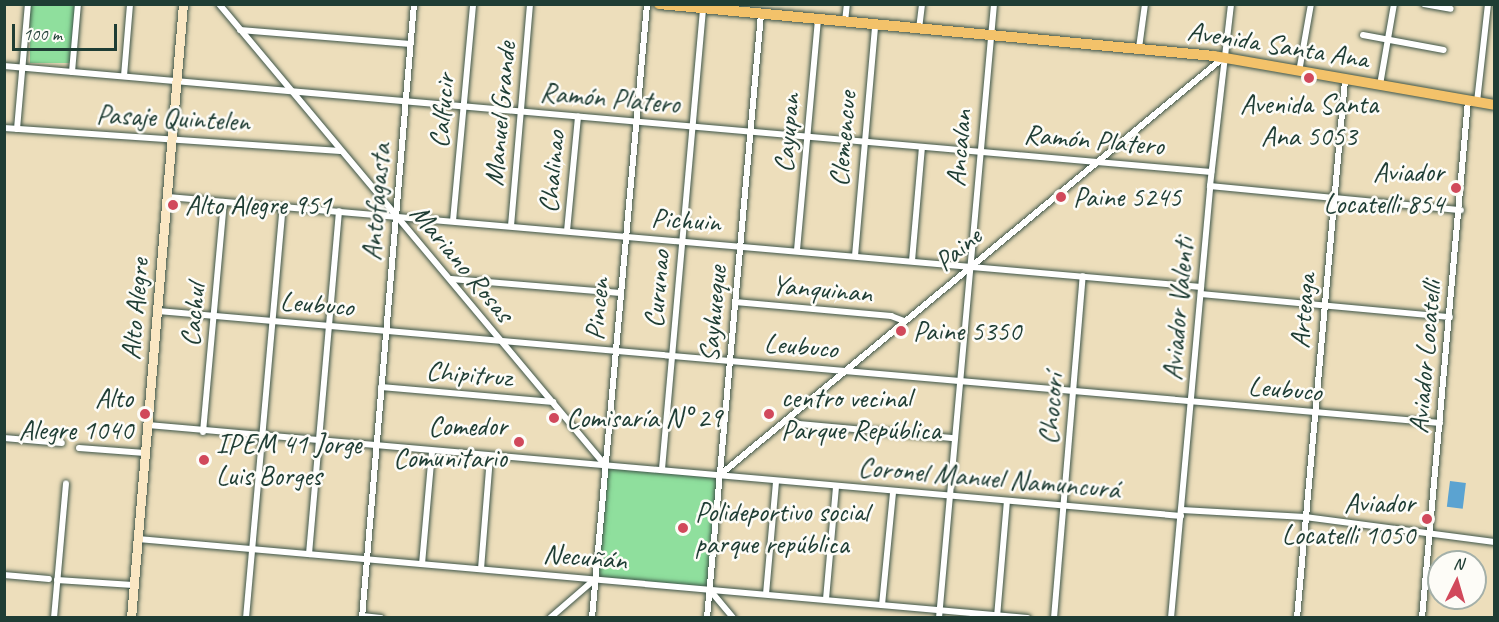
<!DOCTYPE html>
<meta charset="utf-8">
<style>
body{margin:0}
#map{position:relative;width:1499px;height:622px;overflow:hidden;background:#eddebb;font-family:Caveat,sans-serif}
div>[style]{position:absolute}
.green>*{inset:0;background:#8fdf9d;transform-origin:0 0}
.water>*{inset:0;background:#5ba3d1;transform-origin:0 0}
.roads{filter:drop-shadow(0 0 2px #3e5548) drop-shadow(0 0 2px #3e5548)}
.street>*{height:6px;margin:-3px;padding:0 3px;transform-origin:3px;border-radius:3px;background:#fff}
.secondary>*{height:9px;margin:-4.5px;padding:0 4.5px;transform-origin:4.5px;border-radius:4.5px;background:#fae7c3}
.primary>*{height:10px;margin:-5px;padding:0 5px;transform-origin:5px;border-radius:5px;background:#f3c26a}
.dots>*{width:16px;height:16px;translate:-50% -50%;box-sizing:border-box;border:3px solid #fdfcf7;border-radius:50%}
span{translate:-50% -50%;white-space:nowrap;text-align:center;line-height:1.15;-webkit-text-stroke:5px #fdfcf7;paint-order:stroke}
.street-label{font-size:28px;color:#1f3d34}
.poi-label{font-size:28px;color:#1f3d34}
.right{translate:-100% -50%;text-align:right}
.left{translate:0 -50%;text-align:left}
.frame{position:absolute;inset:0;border:6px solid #1f3d34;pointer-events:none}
.north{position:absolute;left:1427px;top:550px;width:60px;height:60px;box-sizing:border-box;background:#fdfcf7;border:2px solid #a4b0a9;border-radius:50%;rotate:5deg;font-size:16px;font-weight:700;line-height:24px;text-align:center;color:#1f3d34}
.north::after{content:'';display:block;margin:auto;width:21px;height:27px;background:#d1495b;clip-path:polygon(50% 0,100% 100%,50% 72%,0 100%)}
.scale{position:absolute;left:12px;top:24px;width:105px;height:27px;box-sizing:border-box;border:3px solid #1f3d34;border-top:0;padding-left:8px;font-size:18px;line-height:21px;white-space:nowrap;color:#1f3d34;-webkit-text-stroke:4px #fdfcf7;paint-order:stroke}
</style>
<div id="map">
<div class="green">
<i style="left:30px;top:5px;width:46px;height:58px"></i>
<i style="left:605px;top:465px;width:116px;height:114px;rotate:4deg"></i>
</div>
<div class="water">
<i style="left:1450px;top:481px;width:16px;height:26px;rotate:7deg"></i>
</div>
<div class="roads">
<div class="street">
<i style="left:219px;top:4px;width:601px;rotate:50.06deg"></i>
<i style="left:1424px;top:4px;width:27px;rotate:10deg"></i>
<i style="left:845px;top:22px;width:18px;rotate:-84deg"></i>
<i style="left:919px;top:29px;width:25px;rotate:-83deg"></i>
<i style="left:240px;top:30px;width:171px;rotate:4.7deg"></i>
<i style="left:1363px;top:35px;width:82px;rotate:10.5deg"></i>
<i style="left:1139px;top:48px;width:44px;rotate:-82.2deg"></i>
<i style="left:4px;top:66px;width:1212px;rotate:5.02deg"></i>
<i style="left:72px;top:72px;width:68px;rotate:-85deg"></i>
<i style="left:1299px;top:72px;width:69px;rotate:-80deg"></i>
<i style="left:124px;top:76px;width:72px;rotate:-85.2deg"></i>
<i style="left:1380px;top:85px;width:82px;rotate:-80.2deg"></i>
<i style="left:1477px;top:102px;width:99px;rotate:-83.6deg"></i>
<i style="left:4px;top:128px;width:337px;rotate:3.9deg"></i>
<i style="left:17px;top:129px;width:125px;rotate:-85deg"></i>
<i style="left:1210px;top:186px;width:252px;rotate:5.5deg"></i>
<i style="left:168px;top:197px;width:1037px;rotate:4.98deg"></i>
<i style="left:453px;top:221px;width:218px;rotate:-84.7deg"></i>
<i style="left:511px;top:226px;width:223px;rotate:-85.1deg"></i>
<i style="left:567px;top:231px;width:115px;rotate:-84.5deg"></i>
<i style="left:797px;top:250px;width:231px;rotate:-84.8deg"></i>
<i style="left:855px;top:256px;width:231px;rotate:-85deg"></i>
<i style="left:912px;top:261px;width:114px;rotate:-85deg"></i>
<i style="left:451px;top:279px;width:170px;rotate:4.7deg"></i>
<i style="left:1201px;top:294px;width:250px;rotate:5.3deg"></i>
<i style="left:735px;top:302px;width:157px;rotate:5.1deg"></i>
<i style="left:891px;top:316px;width:14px;rotate:21deg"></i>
<i style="left:158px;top:311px;width:1287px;rotate:4.99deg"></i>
<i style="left:381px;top:387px;width:173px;rotate:5deg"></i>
<i style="left:789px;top:419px;width:11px;rotate:27deg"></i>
<i style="left:799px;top:424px;width:156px;rotate:5.2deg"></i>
<i style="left:148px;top:425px;width:1037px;rotate:5.03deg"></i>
<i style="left:203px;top:432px;width:231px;rotate:-84.8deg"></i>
<i style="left:4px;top:438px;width:58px;rotate:4.9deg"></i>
<i style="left:79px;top:448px;width:66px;rotate:4.3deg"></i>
<i style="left:662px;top:469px;width:465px;rotate:-84.9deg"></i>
<i style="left:721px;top:474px;width:652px;rotate:-39.65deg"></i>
<i style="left:1182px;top:510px;width:123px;rotate:3.3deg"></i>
<i style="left:1305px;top:517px;width:191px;rotate:7.5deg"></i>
<i style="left:138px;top:539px;width:893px;rotate:5.07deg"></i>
<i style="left:309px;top:554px;width:344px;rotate:-85deg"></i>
<i style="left:422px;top:564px;width:113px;rotate:-84.9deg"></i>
<i style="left:481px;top:569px;width:113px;rotate:-85.4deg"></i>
<i style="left:4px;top:575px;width:45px;rotate:5.1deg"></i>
<i style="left:57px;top:580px;width:76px;rotate:3.8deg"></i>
<i style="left:709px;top:589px;width:38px;rotate:50deg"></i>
<i style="left:766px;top:594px;width:113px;rotate:-84.9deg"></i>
<i style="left:826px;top:599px;width:113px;rotate:-84.9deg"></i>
<i style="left:882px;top:605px;width:114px;rotate:-84.4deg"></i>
<i style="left:362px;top:616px;width:19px;rotate:6deg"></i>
<i style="left:997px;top:617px;width:116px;rotate:-85.1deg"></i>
<i style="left:54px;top:618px;width:135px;rotate:-84.9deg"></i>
<i style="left:246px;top:618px;width:413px;rotate:-84.9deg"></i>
<i style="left:362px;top:618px;width:616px;rotate:-85.16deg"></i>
<i style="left:550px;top:618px;width:60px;rotate:-40.9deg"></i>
<i style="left:592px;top:618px;width:616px;rotate:-84.88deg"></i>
<i style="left:707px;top:618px;width:606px;rotate:-84.89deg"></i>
<i style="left:939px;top:618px;width:616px;rotate:-84.88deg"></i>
<i style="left:1054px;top:618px;width:343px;rotate:-85.2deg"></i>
<i style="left:1171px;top:618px;width:434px;rotate:-84.8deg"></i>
<i style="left:1210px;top:186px;width:183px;rotate:-83.4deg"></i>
<i style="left:1297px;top:618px;width:540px;rotate:-84.9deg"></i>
<i style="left:1422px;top:618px;width:519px;rotate:-84.92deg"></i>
</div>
<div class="secondary">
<i style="left:131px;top:618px;width:616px;rotate:-85.16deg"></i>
</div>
<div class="primary">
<i style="left:659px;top:4px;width:557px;rotate:5.35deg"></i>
<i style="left:1214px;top:56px;width:284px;rotate:9.9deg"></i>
</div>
</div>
<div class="dots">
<i style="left:1309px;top:78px;background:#d1495b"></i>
<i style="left:1456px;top:188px;background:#d1495b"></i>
<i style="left:1061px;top:197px;background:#d1495b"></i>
<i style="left:173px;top:205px;background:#d1495b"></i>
<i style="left:901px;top:331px;background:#d1495b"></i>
<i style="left:145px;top:414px;background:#d1495b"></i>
<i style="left:769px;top:414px;background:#d1495b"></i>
<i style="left:554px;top:418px;background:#d1495b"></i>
<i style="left:519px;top:442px;background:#d1495b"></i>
<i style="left:204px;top:460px;background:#d1495b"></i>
<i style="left:1427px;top:519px;background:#d1495b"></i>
<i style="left:683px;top:528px;background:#d1495b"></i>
</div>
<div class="street-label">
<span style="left:1278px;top:45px;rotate:9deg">Avenida Santa Ana</span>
<span style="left:610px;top:98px;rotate:5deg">Ramón Platero</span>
<span style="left:442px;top:111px;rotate:-85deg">Calfucir</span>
<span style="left:500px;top:114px;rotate:-85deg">Manuel Grande</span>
<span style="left:173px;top:118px;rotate:3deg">Pasaje Quintelen</span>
<span style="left:787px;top:133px;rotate:-85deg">Cayupan</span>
<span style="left:843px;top:139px;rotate:-85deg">Clemencue</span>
<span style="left:1094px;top:140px;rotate:5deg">Ramón Platero</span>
<span style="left:959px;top:148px;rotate:-85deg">Ancalan</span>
<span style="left:552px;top:172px;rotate:-85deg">Chalinao</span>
<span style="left:376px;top:202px;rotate:-85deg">Antofagasta</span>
<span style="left:686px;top:220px;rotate:4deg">Pichuin</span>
<span style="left:958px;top:249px;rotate:-40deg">Paine</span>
<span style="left:462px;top:263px;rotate:50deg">Mariano Rosas</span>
<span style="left:657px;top:289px;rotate:-85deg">Curunao</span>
<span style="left:822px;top:289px;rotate:5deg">Yanquinan</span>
<span style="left:317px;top:304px;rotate:5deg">Leubuco</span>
<span style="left:135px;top:309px;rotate:-85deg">Alto Alegre</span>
<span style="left:597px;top:309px;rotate:-85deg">Pincen</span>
<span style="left:1178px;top:309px;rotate:-85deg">Aviador Valenti</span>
<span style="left:1303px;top:311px;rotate:-85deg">Arteaga</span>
<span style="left:713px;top:314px;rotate:-85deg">Sayhueque</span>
<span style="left:193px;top:315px;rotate:-85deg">Cachul</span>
<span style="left:801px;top:346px;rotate:5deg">Leubuco</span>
<span style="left:1425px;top:357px;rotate:-85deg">Aviador Locatelli</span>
<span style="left:469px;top:374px;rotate:5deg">Chipitruz</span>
<span style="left:1285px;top:389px;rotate:5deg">Leubuco</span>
<span style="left:1051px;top:409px;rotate:-85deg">Chocorí</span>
<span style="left:989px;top:478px;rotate:5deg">Coronel Manuel Namuncurá</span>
<span style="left:585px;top:557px;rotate:5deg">Necuñán</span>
</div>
<div class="poi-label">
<span style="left:1309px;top:120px">Avenida Santa<br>Ana 5053</span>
<span class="right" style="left:1444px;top:188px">Aviador<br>Locatelli 854</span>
<span class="left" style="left:1073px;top:197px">Paine 5245</span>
<span class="left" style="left:185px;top:205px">Alto Alegre 951</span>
<span class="left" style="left:913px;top:331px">Paine 5350</span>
<span class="right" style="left:133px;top:414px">Alto<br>Alegre 1040</span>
<span class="left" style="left:781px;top:414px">centro vecinal<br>Parque República</span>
<span class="left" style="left:566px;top:418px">Comisaría N° 29</span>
<span class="right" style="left:507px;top:442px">Comedor<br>Comunitario</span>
<span class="left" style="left:216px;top:460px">IPEM 41 Jorge<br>Luis Borges</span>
<span class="right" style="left:1415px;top:519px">Aviador<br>Locatelli 1050</span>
<span class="left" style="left:695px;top:528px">Polideportivo social<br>parque república</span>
</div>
<div class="frame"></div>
<div class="north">N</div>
<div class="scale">100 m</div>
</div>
